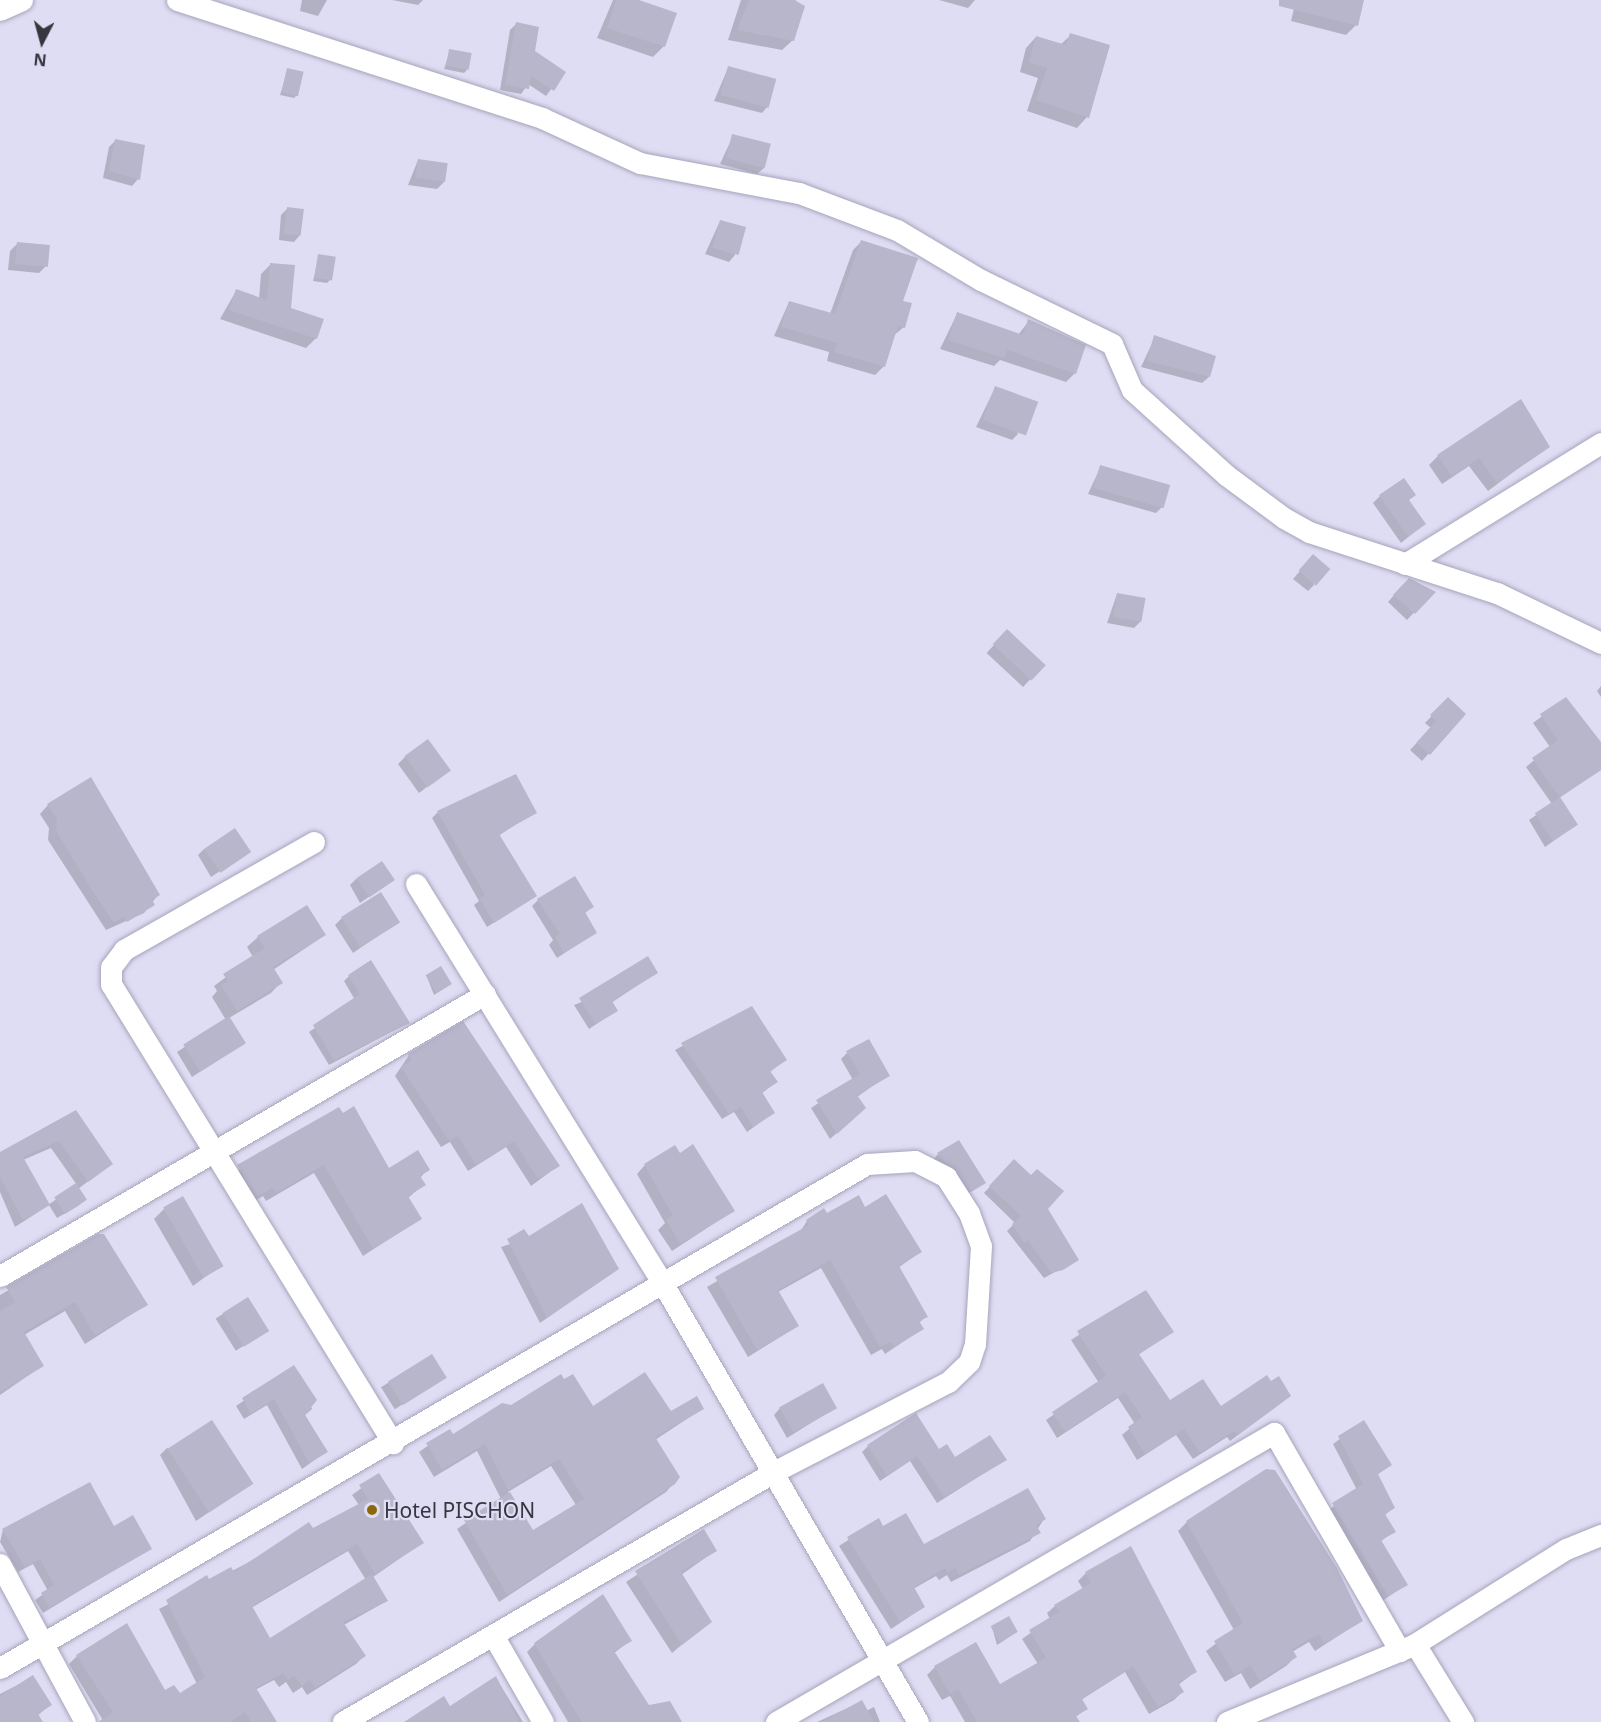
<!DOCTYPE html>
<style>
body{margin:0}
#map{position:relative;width:1601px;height:1722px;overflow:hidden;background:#dfddf4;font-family:"Noto Sans",sans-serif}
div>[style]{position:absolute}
.shadow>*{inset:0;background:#0003;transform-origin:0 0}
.building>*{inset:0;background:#b7b6cb;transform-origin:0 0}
.roads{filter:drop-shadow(0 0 2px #a6a4ba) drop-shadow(0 0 2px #a6a4ba)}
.minor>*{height:21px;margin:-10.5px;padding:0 10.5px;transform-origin:10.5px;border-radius:10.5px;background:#fff}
.dots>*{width:16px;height:16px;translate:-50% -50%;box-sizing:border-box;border:3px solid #dfddf4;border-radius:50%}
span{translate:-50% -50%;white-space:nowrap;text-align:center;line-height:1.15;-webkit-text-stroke:4.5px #dfddf4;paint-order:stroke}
.poi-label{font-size:21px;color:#36363f}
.left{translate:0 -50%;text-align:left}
.north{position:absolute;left:12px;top:12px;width:60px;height:60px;-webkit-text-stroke:4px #dfddf4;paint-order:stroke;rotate:186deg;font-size:16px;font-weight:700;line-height:24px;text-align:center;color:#36363f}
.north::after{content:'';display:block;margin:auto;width:21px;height:27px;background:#36363f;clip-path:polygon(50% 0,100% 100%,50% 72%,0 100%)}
</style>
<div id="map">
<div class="shadow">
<i style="clip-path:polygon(302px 0,327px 0,318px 16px,300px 11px)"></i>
<i style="clip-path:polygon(392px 0,423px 0,418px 5px)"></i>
<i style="clip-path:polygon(613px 0,634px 0,664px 46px,653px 57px,597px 38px)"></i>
<i style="clip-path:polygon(741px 0,795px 0,803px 7px,793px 40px,782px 50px,728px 40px)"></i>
<i style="clip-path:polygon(939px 0,975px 0,968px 8px)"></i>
<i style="clip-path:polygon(1296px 0,1363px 0,1356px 25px,1346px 35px,1291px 21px)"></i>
<i style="clip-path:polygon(516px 24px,534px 51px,564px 72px,546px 96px,528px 84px,521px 94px,500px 90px,510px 30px)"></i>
<i style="clip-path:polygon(1071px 35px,1108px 46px,1087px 117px,1077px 128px,1027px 111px,1038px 78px,1020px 72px,1026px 48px,1036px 37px,1060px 45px)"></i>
<i style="clip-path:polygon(450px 51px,467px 70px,464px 73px,444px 69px)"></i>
<i style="clip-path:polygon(728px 68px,768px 106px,762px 113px,714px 101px)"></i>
<i style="clip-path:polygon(288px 70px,297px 95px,294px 98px,280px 95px)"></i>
<i style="clip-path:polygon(733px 136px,764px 168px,757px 174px,720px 164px)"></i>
<i style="clip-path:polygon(116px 140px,138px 179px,132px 186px,103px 178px,109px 147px)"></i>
<i style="clip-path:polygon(418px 160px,444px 182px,437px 189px,408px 185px)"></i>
<i style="clip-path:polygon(288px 208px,300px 235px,294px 242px,279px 240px,281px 215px)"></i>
<i style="clip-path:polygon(720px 221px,735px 255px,729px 262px,705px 254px)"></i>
<i style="clip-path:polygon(861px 242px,901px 302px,904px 327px,893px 336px,884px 366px,875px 375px,827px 361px,829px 352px,774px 336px,789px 302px,830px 314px,853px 250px)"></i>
<i style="clip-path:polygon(17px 244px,46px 266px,39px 273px,8px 270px,10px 251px)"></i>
<i style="clip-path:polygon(319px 256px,330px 280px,327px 283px,313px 281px)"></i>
<i style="clip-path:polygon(271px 264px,289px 309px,316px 338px,306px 348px,220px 319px,236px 291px,259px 299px,261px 274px)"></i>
<i style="clip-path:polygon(957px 314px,1018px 335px,1029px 321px,1075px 373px,1066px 382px,1000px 360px,994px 366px,940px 349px)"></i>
<i style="clip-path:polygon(1155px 337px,1209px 377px,1202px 383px,1141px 367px)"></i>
<i style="clip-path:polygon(995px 388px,1018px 434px,1012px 440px,976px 427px)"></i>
<i style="clip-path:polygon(1548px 446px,1488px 491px,1469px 466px,1442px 484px,1429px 465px,1438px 456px)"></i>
<i style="clip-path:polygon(1101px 466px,1163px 506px,1156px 513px,1088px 494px)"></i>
<i style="clip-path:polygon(1380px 496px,1408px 501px,1424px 524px,1401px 543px,1373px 503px)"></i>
<i style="clip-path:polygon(1307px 563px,1314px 585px,1308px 591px,1293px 579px)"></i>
<i style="clip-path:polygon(1402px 586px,1433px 592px,1407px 620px,1388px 602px)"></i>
<i style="clip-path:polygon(1117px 594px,1141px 621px,1134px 628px,1107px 623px)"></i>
<i style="left:1007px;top:631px;width:50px;height:30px;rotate:43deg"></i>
<i style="clip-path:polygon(1601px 686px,1601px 697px,1597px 691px)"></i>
<i style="clip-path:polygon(1448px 699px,1464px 714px,1422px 761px,1410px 750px,1431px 728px,1425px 723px)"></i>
<i style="clip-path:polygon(1565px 699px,1601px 744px,1601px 770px,1559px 798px,1576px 825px,1545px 847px,1529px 820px,1552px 804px,1526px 767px,1550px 747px,1533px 723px)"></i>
<i style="clip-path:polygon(405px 757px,449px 770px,419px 793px,398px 764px)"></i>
<i style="clip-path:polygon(48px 805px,158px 895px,144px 913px,106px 930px,48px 840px,49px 828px,40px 814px)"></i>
<i style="clip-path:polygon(438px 812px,535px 812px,498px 836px,535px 896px,487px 927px,474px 905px,479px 901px,432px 818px)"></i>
<i style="clip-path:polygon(204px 849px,249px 852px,211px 877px,198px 855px)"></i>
<i style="clip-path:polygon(356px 879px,393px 880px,360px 903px,350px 885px)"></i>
<i style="clip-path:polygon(538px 900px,592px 907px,584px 914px,595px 933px,557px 958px,549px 945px,553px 940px,532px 906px)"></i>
<i style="clip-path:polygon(342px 918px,398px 922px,353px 953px,335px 925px)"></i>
<i style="clip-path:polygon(325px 935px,273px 970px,281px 982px,271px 993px,229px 1018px,244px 1043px,192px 1077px,177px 1052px,226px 1020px,212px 997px,217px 991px,214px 986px,253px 957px,247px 947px,258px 937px)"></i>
<i style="clip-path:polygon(656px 973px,611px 1003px,616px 1011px,589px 1029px,574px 1005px)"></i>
<i style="clip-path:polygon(349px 976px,408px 1023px,329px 1065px,309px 1032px,355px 1000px,344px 981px)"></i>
<i style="clip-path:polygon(427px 977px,448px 986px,434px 995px)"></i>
<i style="clip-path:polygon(751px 1008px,785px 1060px,770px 1072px,776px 1082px,761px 1094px,773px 1113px,747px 1132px,734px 1112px,722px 1119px,675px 1050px)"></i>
<i style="clip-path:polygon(847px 1053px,888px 1075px,857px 1097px,857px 1115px,830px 1139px,811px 1108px,853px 1080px,841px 1059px)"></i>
<i style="clip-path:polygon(409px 1055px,558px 1166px,531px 1186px,506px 1147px,468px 1171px,450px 1142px,441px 1147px,395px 1076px)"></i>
<i style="clip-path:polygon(evenodd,75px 1112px,111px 1164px,78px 1189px,85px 1200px,78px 1206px,57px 1218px,49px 1205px,15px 1227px,0 1192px,0 1154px,75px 1112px,51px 1148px,77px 1185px,48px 1205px,23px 1160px,51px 1148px)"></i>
<i style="clip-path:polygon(343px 1115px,389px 1170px,428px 1169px,420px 1178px,424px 1184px,408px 1198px,420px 1219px,363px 1256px,314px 1173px,266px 1201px,263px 1196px,248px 1205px,229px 1175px)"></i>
<i style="clip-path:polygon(938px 1154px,984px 1183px,963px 1197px,932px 1161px)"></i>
<i style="clip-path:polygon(1014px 1161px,1077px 1260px,1044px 1278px,1007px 1231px,1015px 1223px,984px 1193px)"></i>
<i style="clip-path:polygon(645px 1165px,733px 1211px,672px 1251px,658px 1230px,665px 1223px,637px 1174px)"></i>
<i style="clip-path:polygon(164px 1209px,221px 1265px,193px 1286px,154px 1219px)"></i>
<i style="clip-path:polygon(865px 1209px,920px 1252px,898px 1268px,926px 1316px,919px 1323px,922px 1329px,885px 1354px,882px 1349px,871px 1355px,821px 1268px,778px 1292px,798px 1326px,748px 1357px,707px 1287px,800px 1232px,807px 1221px)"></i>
<i style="clip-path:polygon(103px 1236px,146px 1305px,85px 1344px,65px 1311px,24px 1335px,42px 1366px,0 1395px,0 1295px)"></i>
<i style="clip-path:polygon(528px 1238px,617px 1269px,540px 1323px,501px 1247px)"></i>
<i style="clip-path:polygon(1145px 1292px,1172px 1331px,1138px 1355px,1170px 1403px,1221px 1408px,1271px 1383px,1282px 1402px,1230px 1441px,1227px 1437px,1193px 1459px,1176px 1435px,1137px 1460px,1122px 1435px,1135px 1424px,1118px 1398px,1057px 1438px,1046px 1420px,1099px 1383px,1071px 1340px)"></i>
<i style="left:247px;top:1299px;width:38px;height:37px;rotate:58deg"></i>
<i style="left:431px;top:1356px;width:26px;height:59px;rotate:58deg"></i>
<i style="clip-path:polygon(294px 1367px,312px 1409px,305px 1415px,326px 1452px,302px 1469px,267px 1405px,244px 1419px,236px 1406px)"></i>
<i style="clip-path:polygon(evenodd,593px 1408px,670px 1413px,702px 1409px,655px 1440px,674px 1483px,666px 1492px,499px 1602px,457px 1529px,501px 1499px,477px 1451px,434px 1477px,419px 1452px,449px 1431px,453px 1436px,593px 1408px,551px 1466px,576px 1505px,532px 1532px,508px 1492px,551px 1466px)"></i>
<i style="clip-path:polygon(780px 1408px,835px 1408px,787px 1438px,774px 1415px)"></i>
<i style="clip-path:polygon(1363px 1422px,1390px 1465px,1377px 1475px,1393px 1508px,1385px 1515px,1394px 1531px,1380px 1542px,1406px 1585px,1382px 1601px,1327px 1511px,1357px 1490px,1333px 1444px)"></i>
<i style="clip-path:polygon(868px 1446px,939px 1451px,955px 1459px,1005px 1460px,937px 1503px,910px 1461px,880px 1481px,862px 1452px)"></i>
<i style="clip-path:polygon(167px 1448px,251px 1484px,196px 1521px,160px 1455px)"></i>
<i style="clip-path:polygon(evenodd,379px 1475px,422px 1543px,373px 1577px,387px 1601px,344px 1625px,364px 1656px,356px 1664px,307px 1695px,302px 1687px,293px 1693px,286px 1682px,279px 1687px,274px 1680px,255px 1690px,274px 1722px,104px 1722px,69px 1664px,77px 1656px,180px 1696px,197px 1684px,159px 1609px,359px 1505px,352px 1495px,379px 1475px,348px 1551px,366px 1580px,270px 1640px,251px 1608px,348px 1551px)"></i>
<i style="clip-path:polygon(1044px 1519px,1030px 1541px,951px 1582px,947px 1575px,939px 1580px,936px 1576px,913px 1589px,924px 1607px,891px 1629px,839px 1546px,879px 1520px,883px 1528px,923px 1546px)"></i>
<i style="clip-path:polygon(1187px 1522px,1361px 1621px,1315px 1651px,1309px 1642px,1292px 1652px,1295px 1657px,1286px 1666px,1250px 1689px,1241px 1673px,1225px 1682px,1206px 1651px,1234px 1630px,1178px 1531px)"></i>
<i style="clip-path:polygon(113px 1528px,150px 1548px,43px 1613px,35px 1600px,48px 1591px,33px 1564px,18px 1572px,0 1542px,3px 1530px)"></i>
<i style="clip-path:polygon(703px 1531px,715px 1551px,681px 1575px,710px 1621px,672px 1653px,626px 1582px)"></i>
<i style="clip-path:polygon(1131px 1548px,1195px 1672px,1178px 1685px,1182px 1692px,1174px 1700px,1149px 1714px,1125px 1672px,1081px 1700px,1086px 1709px,1069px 1722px,965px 1722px,950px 1696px,942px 1700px,927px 1675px,935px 1667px,1000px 1686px,1038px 1664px,1022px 1639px,1050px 1619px,1047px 1613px,1055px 1606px,1083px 1589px,1078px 1581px,1085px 1574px)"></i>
<i style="clip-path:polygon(992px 1627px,1017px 1632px,997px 1645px)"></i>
<i style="clip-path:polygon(630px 1641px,614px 1653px,649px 1707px,680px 1722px,568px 1722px,527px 1652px,535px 1644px)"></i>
<i style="clip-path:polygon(33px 1677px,50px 1705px,37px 1716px,41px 1722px,0 1722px,0 1694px)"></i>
<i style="clip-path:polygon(496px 1678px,523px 1722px,406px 1722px,450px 1708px)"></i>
<i style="clip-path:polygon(861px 1702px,866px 1711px,874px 1707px,880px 1722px,817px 1722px)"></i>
</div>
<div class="building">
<i style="clip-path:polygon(616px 0,639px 0,677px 13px,665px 47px,607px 28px)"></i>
<i style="clip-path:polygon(749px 0,794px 0,805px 6px,794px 41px,737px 30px)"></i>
<i style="clip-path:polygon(1279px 0,1364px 0,1358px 26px,1279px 6px)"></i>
<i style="clip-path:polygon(516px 22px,539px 27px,535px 51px,566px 72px,554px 91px,531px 76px,529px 89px,505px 85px)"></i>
<i style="clip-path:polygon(1070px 33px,1110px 45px,1089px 118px,1036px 100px,1047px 68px,1029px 62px,1036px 36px,1066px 45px)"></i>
<i style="left:449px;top:49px;width:23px;height:17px;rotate:10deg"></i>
<i style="left:728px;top:66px;width:50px;height:30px;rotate:15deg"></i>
<i style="left:287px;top:68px;width:17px;height:25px;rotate:13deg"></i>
<i style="left:732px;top:134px;width:40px;height:25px;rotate:14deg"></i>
<i style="clip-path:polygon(115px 139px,145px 145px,140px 180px,109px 171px)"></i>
<i style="left:418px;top:159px;width:30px;height:19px;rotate:8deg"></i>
<i style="left:287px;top:207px;width:17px;height:27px;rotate:7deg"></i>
<i style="left:720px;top:220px;width:27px;height:29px;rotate:15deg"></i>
<i style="clip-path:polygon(861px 240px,918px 258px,903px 301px,912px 303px,905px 328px,898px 326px,885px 367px,834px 352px,837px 343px,781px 327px,789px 301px,835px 314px)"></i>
<i style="left:17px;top:242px;width:33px;height:22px;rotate:5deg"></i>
<i style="left:318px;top:254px;width:18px;height:24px;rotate:9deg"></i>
<i style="clip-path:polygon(270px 263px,295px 265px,291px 308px,324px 319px,317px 339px,229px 310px,236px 289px,267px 300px)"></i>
<i style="clip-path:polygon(957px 312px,1023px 335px,1028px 319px,1086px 345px,1076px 374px,1007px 350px,1004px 358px,948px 340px)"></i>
<i style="clip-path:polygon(1154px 335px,1216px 356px,1210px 377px,1147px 361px)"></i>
<i style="left:995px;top:386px;width:46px;height:36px;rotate:20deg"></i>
<i style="clip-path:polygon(1521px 399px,1550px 447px,1497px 483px,1479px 458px,1452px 476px,1437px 455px)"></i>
<i style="left:1100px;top:465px;width:73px;height:24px;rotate:16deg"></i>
<i style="clip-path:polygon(1404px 478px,1416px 495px,1409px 500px,1426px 524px,1408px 537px,1379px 495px)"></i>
<i style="left:1313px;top:554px;width:23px;height:22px;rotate:41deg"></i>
<i style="clip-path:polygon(1409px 578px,1436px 592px,1415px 614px,1393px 595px)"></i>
<i style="left:1117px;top:593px;width:29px;height:24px;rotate:10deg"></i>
<i style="left:1007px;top:629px;width:53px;height:21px;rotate:43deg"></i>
<i style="clip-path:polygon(1448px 697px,1466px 714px,1430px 755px,1416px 743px,1436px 721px,1430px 715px)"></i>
<i style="clip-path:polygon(1566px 697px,1601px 742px,1601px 770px,1559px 797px,1532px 758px,1558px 740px,1540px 714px)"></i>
<i style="left:428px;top:739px;width:39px;height:29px;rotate:54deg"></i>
<i style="clip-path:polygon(516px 774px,537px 813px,499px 834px,537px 896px,494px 923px,479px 898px,485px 895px,437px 811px)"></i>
<i style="clip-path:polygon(91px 777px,160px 895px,152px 900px,155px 905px,127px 922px,124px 917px,114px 923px,92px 890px,56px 831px,57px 819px,47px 804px)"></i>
<i style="left:1560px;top:797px;width:33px;height:30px;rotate:57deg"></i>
<i style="left:235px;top:828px;width:29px;height:37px;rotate:56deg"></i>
<i style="left:382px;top:861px;width:23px;height:31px;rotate:56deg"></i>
<i style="clip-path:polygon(575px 876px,594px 907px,585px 912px,597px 933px,564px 953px,555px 937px,560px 934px,537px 899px)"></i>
<i style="left:381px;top:892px;width:36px;height:47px;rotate:58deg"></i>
<i style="clip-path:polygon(307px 905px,326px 935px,273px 967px,283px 983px,237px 1011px,221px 985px,228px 981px,223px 974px,265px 948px,257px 936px)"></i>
<i style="clip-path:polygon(648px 956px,658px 973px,612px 1001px,618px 1011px,596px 1024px,579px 998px)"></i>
<i style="clip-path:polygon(371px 960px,410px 1023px,334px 1060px,313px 1025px,360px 994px,348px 975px)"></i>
<i style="left:441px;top:966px;width:21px;height:18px;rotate:59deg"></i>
<i style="clip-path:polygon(752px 1006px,787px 1060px,770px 1071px,778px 1082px,762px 1092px,775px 1113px,753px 1127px,741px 1107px,729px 1114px,681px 1043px)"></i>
<i style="left:229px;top:1016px;width:32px;height:54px;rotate:58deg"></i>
<i style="clip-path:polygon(463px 1021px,560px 1166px,538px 1179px,514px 1141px,476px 1165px,458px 1136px,449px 1141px,401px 1067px,411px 1061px,408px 1054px)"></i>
<i style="clip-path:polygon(869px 1039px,890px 1076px,857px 1095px,866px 1108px,837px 1134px,816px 1100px,860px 1074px,846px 1051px)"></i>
<i style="clip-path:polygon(354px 1106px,389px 1168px,418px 1150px,430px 1170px,420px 1176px,426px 1185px,408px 1196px,422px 1219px,373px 1249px,324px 1165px,276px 1193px,272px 1188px,257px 1197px,237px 1165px,339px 1107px,343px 1113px)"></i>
<i style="clip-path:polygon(76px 1110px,113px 1164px,88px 1182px,59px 1141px,23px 1157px,50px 1205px,23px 1220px,0 1177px,0 1152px)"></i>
<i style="clip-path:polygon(959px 1140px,986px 1183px,971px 1192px,937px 1153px)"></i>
<i style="clip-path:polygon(693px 1144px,735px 1211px,680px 1244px,666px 1220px,673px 1216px,644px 1164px,675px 1145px,680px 1153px)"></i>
<i style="clip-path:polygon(1014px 1159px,1031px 1175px,1037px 1169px,1064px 1191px,1048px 1209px,1079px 1260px,1063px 1270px,1051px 1273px,1028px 1240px,1024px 1243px,1012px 1224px,1021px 1216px,989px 1186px)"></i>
<i style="left:76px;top:1183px;width:20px;height:26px;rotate:57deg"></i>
<i style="clip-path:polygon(886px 1194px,922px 1252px,899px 1266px,928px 1317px,919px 1321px,924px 1329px,894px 1347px,891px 1342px,880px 1347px,830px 1260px,778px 1290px,799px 1326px,757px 1350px,715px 1277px,809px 1225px,806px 1220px,824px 1208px,827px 1213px,859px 1195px,865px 1207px)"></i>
<i style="left:183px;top:1196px;width:81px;height:23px;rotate:60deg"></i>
<i style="clip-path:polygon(582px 1203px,619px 1269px,547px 1318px,507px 1239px,524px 1229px,529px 1236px)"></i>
<i style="clip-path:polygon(98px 1234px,104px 1234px,148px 1305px,95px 1335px,75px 1302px,24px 1332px,44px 1366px,0 1392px,0 1311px,15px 1302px,6px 1287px)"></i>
<i style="clip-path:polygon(1146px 1290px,1174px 1332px,1139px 1354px,1170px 1400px,1203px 1379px,1221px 1406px,1267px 1375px,1271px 1381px,1279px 1376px,1291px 1396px,1238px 1435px,1234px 1431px,1200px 1453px,1184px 1429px,1145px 1454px,1128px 1427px,1142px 1417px,1125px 1392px,1065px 1432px,1052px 1412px,1106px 1376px,1077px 1331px)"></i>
<i style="left:248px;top:1297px;width:40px;height:30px;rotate:58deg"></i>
<i style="left:432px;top:1354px;width:28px;height:52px;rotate:58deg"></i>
<i style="clip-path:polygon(294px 1365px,317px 1400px,305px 1415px,328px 1452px,309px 1463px,274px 1399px,251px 1414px,242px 1398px)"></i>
<i style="clip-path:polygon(645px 1372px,671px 1411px,697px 1396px,704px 1409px,655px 1437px,680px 1477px,675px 1484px,507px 1595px,464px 1520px,510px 1492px,533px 1530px,584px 1499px,559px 1459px,508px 1490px,485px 1444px,442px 1470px,426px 1443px,450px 1429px,453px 1434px,502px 1403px,511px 1405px,561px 1374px,564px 1379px,573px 1374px,593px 1406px)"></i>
<i style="left:823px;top:1383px;width:29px;height:50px;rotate:61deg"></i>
<i style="clip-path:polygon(916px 1413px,939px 1449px,947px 1444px,955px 1457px,990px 1435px,1007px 1460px,944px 1497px,917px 1456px,887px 1476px,867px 1445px)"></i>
<i style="left:212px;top:1420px;width:76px;height:53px;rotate:57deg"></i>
<i style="clip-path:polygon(1364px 1420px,1392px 1465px,1378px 1474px,1395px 1508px,1385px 1514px,1396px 1532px,1381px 1540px,1408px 1585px,1388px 1596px,1332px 1503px,1363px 1484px,1338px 1436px)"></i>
<i style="clip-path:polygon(1266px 1469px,1275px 1470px,1337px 1568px,1363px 1621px,1324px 1644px,1319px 1634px,1292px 1649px,1297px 1657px,1260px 1681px,1250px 1665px,1235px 1675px,1214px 1641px,1243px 1623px,1186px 1521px)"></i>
<i style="clip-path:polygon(379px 1473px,424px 1543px,375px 1574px,357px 1544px,252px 1606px,270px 1638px,372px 1574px,388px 1601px,343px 1622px,366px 1656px,315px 1688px,310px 1680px,302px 1686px,294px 1675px,288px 1680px,283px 1673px,256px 1688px,277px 1722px,251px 1722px,245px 1712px,230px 1722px,98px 1722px,113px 1712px,76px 1655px,127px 1623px,165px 1690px,174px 1685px,180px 1693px,205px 1677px,166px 1600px,207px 1575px,209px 1579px,231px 1567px,234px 1572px,309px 1522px,313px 1528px,368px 1499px,359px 1485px)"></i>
<i style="clip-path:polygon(90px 1482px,114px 1526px,133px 1515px,152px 1549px,49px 1608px,41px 1593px,54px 1585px,40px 1559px,25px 1567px,2px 1529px)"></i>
<i style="clip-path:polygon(1028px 1488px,1046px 1519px,1036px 1525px,1041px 1533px,959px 1575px,955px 1568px,948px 1573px,945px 1568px,914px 1587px,925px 1607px,900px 1622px,847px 1537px,879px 1518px,883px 1526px,906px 1513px,924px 1544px)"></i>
<i style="clip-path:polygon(704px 1529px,717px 1551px,681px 1572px,712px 1622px,682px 1645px,635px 1571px)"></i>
<i style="clip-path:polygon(1131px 1546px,1197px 1672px,1178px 1682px,1184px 1692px,1158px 1707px,1133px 1666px,1082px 1699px,1088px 1709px,1076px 1716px,1080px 1722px,977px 1722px,958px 1689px,950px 1694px,934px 1666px,976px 1642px,1000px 1684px,1046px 1658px,1029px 1630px,1059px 1612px,1054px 1605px,1091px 1583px,1085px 1572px)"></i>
<i style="clip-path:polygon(603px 1594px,632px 1641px,614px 1651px,649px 1705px,670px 1701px,682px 1722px,582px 1722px,554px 1677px,534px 1643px)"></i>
<i style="left:1009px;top:1616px;width:18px;height:21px;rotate:61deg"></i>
<i style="clip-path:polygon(33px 1675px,52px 1705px,38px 1714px,43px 1722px,0 1722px,0 1696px)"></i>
<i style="clip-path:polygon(496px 1676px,519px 1722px,404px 1722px,444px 1696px,450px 1706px)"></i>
<i style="clip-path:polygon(862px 1700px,874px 1722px,822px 1722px)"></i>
</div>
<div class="roads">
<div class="minor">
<i style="left:177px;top:0;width:384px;rotate:17.9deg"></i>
<i style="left:542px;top:118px;width:108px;rotate:24.7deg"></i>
<i style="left:640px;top:163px;width:162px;rotate:10.7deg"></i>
<i style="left:799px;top:193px;width:105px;rotate:20.7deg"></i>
<i style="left:897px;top:230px;width:98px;rotate:30.8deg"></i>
<i style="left:981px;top:280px;width:146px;rotate:26deg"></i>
<i style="left:1112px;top:344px;width:50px;rotate:66.5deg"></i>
<i style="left:1132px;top:390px;width:127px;rotate:42.1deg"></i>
<i style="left:1226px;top:475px;width:72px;rotate:36.6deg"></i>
<i style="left:1284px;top:518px;width:29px;rotate:29deg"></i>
<i style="left:1309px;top:532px;width:198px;rotate:18deg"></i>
<i style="left:1497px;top:593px;width:115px;rotate:25.7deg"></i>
<i style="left:0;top:10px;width:24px;rotate:-24deg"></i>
<i style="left:1405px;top:564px;width:230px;rotate:-31.7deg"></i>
<i style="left:314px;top:842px;width:219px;rotate:150.4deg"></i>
<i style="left:124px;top:950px;width:21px;rotate:127deg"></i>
<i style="left:111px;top:967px;width:17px;rotate:90deg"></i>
<i style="left:111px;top:984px;width:539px;rotate:58.43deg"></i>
<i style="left:416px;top:884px;width:470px;rotate:58.3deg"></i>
<i style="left:663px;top:1284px;width:507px;rotate:59.79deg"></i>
<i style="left:0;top:1276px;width:561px;rotate:-30.18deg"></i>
<i style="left:0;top:1564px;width:179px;rotate:61.7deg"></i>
<i style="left:493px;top:1635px;width:100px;rotate:60.1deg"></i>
<i style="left:1415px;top:1644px;width:178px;rotate:-32.2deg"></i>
<i style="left:1566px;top:1549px;width:38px;rotate:-22deg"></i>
<i style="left:0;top:1668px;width:1003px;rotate:-30.17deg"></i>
<i style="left:867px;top:1164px;width:48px;rotate:-3.6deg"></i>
<i style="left:915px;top:1161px;width:35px;rotate:27deg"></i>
<i style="left:946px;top:1177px;width:43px;rotate:57.4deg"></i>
<i style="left:969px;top:1213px;width:35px;rotate:70deg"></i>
<i style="left:981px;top:1246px;width:98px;rotate:93.5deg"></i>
<i style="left:975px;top:1344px;width:19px;rotate:108deg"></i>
<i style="left:969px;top:1362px;width:29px;rotate:136deg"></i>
<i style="left:948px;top:1382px;width:198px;rotate:152.7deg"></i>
<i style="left:772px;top:1473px;width:496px;rotate:149.9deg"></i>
<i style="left:776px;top:1722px;width:576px;rotate:-30.13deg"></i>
<i style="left:1274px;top:1433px;width:252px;rotate:60deg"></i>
<i style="left:1227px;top:1722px;width:204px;rotate:-22.5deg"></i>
<i style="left:1415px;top:1644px;width:92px;rotate:58.4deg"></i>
</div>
</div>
<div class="dots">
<i style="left:372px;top:1510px;background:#8c680a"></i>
</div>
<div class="poi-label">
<span class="left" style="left:384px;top:1510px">Hotel PISCHON</span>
</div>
<div class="north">N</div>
</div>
